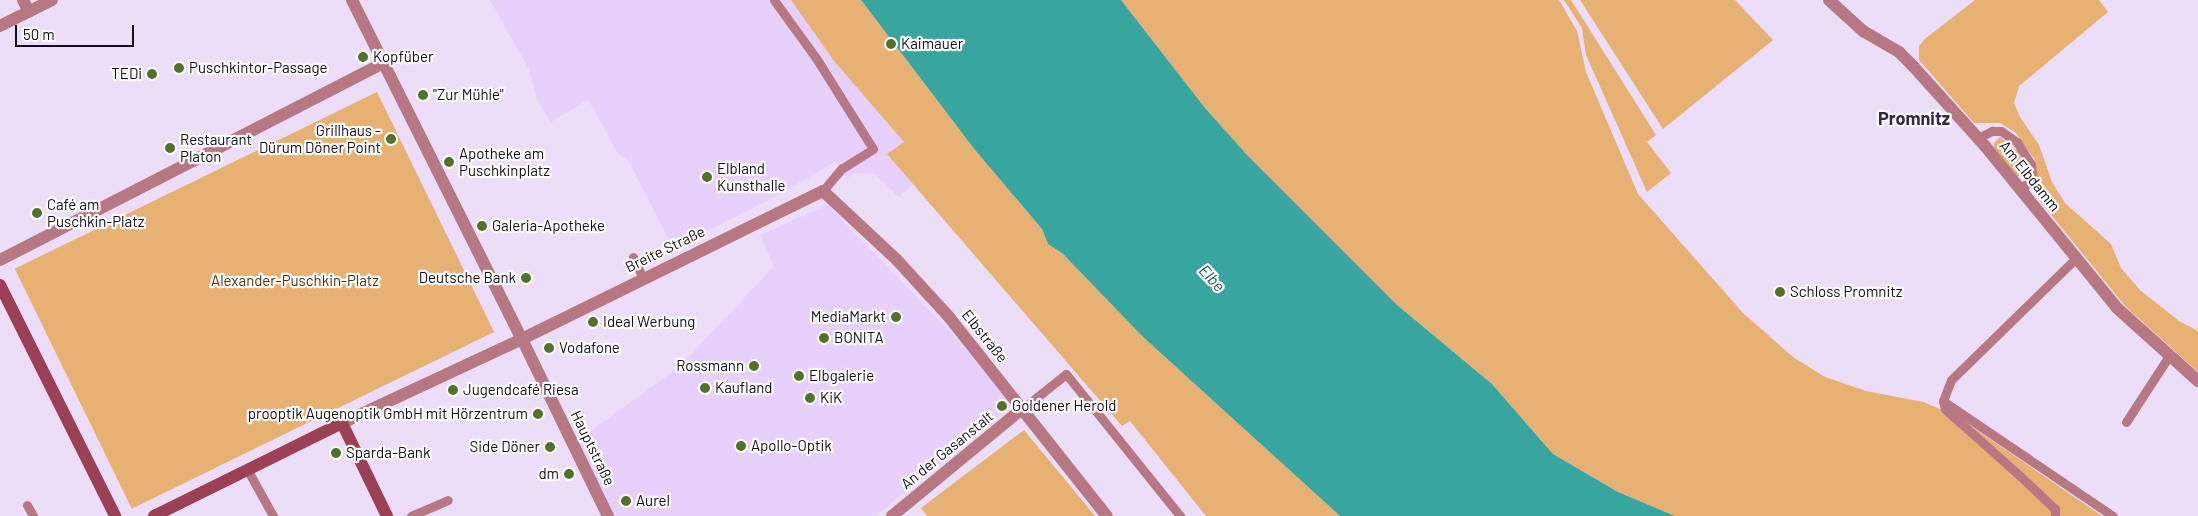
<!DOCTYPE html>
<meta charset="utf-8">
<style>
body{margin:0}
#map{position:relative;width:2198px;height:516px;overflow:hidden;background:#ecddf9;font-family:Barlow,sans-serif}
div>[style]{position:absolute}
.built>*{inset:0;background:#e7d1fc}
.green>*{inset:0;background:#e7b174;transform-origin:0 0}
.water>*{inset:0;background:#38a59e}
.service>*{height:9px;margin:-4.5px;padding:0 4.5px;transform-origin:4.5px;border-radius:4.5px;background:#b87883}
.pedestrian>*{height:12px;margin:-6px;padding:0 6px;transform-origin:6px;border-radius:6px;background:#b87883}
.minor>*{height:12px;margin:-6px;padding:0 6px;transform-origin:6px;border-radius:6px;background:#b87883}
.secondary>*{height:12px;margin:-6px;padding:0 6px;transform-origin:6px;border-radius:6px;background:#9c4055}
.dots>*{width:14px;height:14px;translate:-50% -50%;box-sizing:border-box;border:2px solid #fff;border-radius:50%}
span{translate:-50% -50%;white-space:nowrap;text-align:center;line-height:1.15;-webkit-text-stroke:4.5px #fff;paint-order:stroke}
.poi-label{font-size:15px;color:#140b1b}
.left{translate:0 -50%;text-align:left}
.right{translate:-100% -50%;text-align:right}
.street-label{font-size:15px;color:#140b1b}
.park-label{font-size:15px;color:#503514}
.water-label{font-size:16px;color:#1e5a55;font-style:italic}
.quarter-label{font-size:18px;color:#3a264b;font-weight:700}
.scale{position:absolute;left:15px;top:25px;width:119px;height:22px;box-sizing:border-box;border:2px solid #140b1b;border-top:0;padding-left:6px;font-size:15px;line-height:18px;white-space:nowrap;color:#140b1b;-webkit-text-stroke:4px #fff;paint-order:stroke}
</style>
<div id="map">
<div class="built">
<i style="clip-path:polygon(490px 0,851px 0,920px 129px,917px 180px,899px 197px,874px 174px,855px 173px,847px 178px,835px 162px,773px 198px,673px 248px,628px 160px,618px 154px,588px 99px,551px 122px,538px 101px,528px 67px)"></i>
<i style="clip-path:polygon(828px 205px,955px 337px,1013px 405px,875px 516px,615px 516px,577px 441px,679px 367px,774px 266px,760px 235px)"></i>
</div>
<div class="green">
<i style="clip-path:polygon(791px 0,861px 0,975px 150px,1042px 229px,1048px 244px,1063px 254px,1142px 336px,1340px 516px,1206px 516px,1130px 421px,1122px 426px,887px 154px,904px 142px,834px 61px)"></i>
<i style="clip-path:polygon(1121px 0,1559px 0,1577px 31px,1586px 72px,1638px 194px,1743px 313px,1793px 357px,1825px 377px,1866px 391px,1923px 402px,1955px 415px,2102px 516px,1675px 516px,1618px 492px,1553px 454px,1492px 384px,1396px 304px,1334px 244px,1248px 156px,1205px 108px)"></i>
<i style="clip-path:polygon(1564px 0,1571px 0,1656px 135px,1647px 142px,1671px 173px,1647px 192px,1586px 55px,1582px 28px)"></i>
<i style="clip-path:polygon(1580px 0,1735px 0,1773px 40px,1663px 129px)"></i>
<i style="clip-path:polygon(1975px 0,2099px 0,2108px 12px,2019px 86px,2014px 103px,2020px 117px,2039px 145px,2052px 182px,2065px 203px,2111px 244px,2121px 268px,2140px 290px,2179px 321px,2198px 331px,2198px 372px,2125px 306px,2040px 201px,2035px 160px,2016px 133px,2000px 123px,1974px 123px,1919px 60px,1919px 46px,1926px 38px)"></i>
<i style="left:377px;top:92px;width:267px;height:403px;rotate:64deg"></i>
<i style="clip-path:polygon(2000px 137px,2018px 151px,2026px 174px,2017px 176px,1994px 148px,1994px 143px)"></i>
<i style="clip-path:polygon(1024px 430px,1095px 516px,927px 516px,921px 508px)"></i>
</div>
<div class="water">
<i style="clip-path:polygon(861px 0,1121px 0,1205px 108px,1248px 156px,1396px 304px,1492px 384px,1553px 454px,1618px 492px,1675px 516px,1340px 516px,1142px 336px,1063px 254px,1048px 244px,1042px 229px,975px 150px)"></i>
</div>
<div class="service">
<i style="left:774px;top:0;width:72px;rotate:54.1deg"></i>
<i style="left:816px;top:58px;width:107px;rotate:57.9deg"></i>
<i style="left:873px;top:149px;width:36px;rotate:148deg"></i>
<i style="left:842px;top:168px;width:30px;rotate:130deg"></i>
<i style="left:1978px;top:138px;width:16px;rotate:-27deg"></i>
<i style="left:1992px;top:131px;width:9px"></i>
<i style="left:2001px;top:131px;width:19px;rotate:35deg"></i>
<i style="left:2017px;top:142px;width:26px;rotate:58deg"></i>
<i style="left:2031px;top:164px;width:10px;rotate:84deg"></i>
<i style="left:2032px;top:174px;width:20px;rotate:120deg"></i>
<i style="left:633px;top:257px;width:23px;rotate:65deg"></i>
<i style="left:1943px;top:401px;width:205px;rotate:34.1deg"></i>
<i style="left:1022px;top:409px;width:56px;rotate:-38.5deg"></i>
<i style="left:1066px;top:374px;width:182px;rotate:51.2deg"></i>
<i style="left:2126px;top:422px;width:79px;rotate:-56.9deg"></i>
<i style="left:247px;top:469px;width:54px;rotate:61deg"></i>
<i style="left:27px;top:505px;width:13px;rotate:61deg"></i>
<i style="left:411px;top:516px;width:40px;rotate:-23.4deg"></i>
<i style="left:2055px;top:516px;width:7px;rotate:-90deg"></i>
<i style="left:2055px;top:509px;width:50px;rotate:-136.6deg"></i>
<i style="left:2019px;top:475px;width:99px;rotate:-138.3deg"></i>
<i style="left:1945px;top:409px;width:8px;rotate:-104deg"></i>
<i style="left:1943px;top:401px;width:22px;rotate:-69deg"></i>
<i style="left:1951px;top:380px;width:173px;rotate:-44.3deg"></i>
</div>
<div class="pedestrian">
<i style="left:522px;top:339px;width:197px;rotate:64.1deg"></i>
</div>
<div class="minor">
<i style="left:23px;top:0;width:13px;rotate:63deg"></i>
<i style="left:352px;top:0;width:379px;rotate:63.4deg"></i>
<i style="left:1829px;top:0;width:46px;rotate:42.4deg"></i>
<i style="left:1863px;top:31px;width:42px;rotate:30.3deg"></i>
<i style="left:1899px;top:52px;width:20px;rotate:45deg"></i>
<i style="left:1913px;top:66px;width:108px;rotate:48deg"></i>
<i style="left:1985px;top:146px;width:209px;rotate:50.8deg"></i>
<i style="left:2117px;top:308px;width:109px;rotate:42deg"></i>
<i style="left:0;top:26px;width:58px;rotate:-26.6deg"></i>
<i style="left:0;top:260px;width:428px;rotate:-27.2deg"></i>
<i style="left:342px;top:423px;width:199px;rotate:-25deg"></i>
<i style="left:522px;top:339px;width:335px;rotate:-26.2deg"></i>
<i style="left:823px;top:191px;width:101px;rotate:43deg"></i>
<i style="left:897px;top:260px;width:77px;rotate:47.6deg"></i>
<i style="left:949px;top:317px;width:254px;rotate:51.6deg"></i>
<i style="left:892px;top:516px;width:168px;rotate:-39.5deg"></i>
</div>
<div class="secondary">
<i style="left:0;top:285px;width:258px;rotate:63.5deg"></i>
<i style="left:154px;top:516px;width:210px;rotate:-26.3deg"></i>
<i style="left:342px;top:423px;width:103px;rotate:64.2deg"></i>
</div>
<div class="dots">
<i style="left:891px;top:44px;background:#537228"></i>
<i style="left:363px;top:57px;background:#537228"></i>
<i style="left:179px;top:68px;background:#537228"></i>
<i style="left:152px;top:74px;background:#537228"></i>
<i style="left:423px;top:95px;background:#537228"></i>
<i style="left:391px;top:139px;background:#537228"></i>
<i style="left:170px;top:148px;background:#537228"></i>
<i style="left:449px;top:162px;background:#537228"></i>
<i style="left:707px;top:177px;background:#537228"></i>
<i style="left:37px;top:213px;background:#537228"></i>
<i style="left:482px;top:226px;background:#537228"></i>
<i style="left:526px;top:278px;background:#537228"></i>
<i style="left:1780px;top:292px;background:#537228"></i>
<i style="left:896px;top:317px;background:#537228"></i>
<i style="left:593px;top:322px;background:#537228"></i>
<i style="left:824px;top:338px;background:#537228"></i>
<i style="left:549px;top:348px;background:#537228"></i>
<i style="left:754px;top:366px;background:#537228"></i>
<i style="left:799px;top:376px;background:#537228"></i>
<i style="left:705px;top:388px;background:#537228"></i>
<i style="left:453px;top:390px;background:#537228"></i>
<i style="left:810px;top:398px;background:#537228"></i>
<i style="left:1002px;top:406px;background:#537228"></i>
<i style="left:538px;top:414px;background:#537228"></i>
<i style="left:741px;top:446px;background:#537228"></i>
<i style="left:550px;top:447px;background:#537228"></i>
<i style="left:336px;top:453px;background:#537228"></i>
<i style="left:569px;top:474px;background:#537228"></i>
<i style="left:626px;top:501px;background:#537228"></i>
</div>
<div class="poi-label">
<span class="left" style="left:901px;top:44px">Kaimauer</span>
<span class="left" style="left:373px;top:57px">Kopfüber</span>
<span class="left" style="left:189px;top:68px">Puschkintor-Passage</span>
<span class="right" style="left:142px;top:74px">TEDi</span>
<span class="left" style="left:433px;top:95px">"Zur Mühle"</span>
<span class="right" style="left:381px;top:139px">Grillhaus -<br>Dürum Döner Point</span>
<span class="left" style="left:180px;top:148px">Restaurant<br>Platon</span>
<span class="left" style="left:459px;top:162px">Apotheke am<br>Puschkinplatz</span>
<span class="left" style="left:717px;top:177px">Elbland<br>Kunsthalle</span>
<span class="left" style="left:47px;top:213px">Café am<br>Puschkin-Platz</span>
<span class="left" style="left:492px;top:226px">Galeria-Apotheke</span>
<span class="right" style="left:516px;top:278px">Deutsche Bank</span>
<span class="left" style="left:1790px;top:292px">Schloss Promnitz</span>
<span class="right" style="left:886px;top:317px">MediaMarkt</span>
<span class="left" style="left:603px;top:322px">Ideal Werbung</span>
<span class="left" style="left:834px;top:338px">BONITA</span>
<span class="left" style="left:559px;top:348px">Vodafone</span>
<span class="right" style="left:744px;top:366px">Rossmann</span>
<span class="left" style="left:809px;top:376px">Elbgalerie</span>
<span class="left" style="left:715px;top:388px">Kaufland</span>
<span class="left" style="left:463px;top:390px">Jugendcafé Riesa</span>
<span class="left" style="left:820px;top:398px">KiK</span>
<span class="left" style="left:1012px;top:406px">Goldener Herold</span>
<span class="right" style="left:528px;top:414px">prooptik Augenoptik GmbH mit Hörzentrum</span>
<span class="left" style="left:751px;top:446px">Apollo-Optik</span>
<span class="right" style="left:540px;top:447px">Side Döner</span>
<span class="left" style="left:346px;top:453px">Sparda-Bank</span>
<span class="right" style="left:559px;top:474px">dm</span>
<span class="left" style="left:636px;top:501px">Aurel</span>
</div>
<div class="street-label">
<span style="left:2030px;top:176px;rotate:51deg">Am Elbdamm</span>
<span style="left:665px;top:249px;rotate:-26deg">Breite Straße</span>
<span style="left:985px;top:336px;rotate:51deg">Elbstraße</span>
<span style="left:593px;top:448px;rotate:64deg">Hauptstraße</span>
<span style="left:947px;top:450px;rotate:-39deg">An der Gasanstalt</span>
</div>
<div class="park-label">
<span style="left:295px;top:281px">Alexander-Puschkin-Platz</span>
</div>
<div class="water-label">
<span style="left:1212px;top:278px;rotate:47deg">Elbe</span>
</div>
<div class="quarter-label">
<span style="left:1914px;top:118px">Promnitz</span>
</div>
<div class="scale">50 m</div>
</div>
